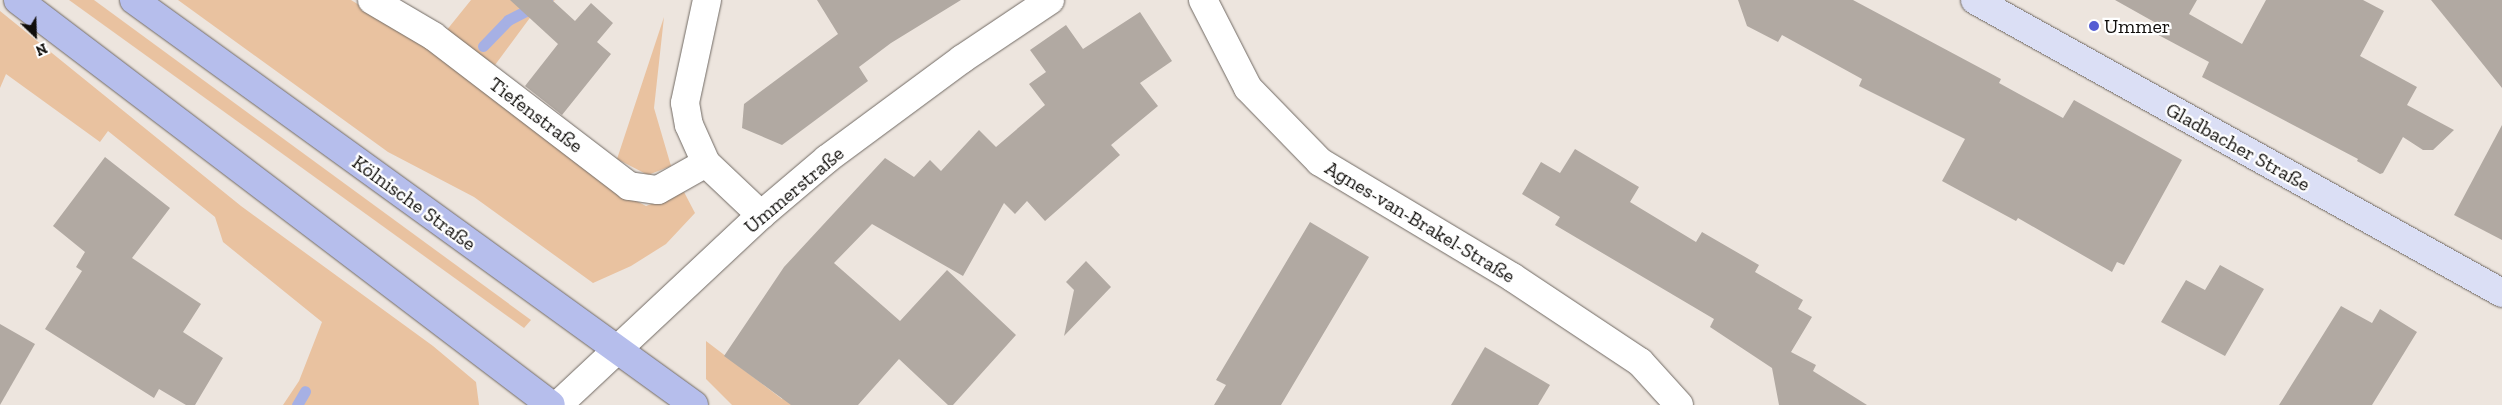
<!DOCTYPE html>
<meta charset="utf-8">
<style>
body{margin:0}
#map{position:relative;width:2502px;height:405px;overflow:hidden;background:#ede5de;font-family:"Zilla Slab",serif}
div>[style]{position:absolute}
.green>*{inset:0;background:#e9c2a0}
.stream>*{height:11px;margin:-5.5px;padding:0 5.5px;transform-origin:5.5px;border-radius:5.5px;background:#a6b0e4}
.building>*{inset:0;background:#b1a9a2}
.roads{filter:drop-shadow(0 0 1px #706963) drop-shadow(0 0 1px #706963)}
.minor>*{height:28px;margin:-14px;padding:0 14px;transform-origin:14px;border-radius:14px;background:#fff}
.secondary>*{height:28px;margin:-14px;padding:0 14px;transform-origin:14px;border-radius:14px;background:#dbdff5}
.primary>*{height:28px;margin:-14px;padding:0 14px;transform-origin:14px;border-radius:14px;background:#b6beec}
.dots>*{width:14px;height:14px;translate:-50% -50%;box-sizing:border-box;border:2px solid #fff;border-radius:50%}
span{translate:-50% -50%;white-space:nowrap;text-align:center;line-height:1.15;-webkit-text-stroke:4.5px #fff;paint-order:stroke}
.poi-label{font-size:20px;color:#100e0b}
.left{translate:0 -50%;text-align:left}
.street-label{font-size:20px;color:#100e0b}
.north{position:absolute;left:10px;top:10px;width:50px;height:50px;-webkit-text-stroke:4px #fff;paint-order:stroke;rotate:156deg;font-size:14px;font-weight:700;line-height:20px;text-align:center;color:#100e0b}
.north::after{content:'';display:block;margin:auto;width:18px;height:22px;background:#100e0b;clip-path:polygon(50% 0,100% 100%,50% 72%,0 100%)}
</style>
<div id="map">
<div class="green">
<i style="clip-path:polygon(69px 0,94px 0,531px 320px,524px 328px)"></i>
<i style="clip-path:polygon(178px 0,351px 0,434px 51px,602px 183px,646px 206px,684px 192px,695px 213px,666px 244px,631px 266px,593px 283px,474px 197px,388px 152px)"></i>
<i style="clip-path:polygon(471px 0,555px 0,532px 15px,495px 65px,446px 31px)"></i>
<i style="clip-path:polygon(0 11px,241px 206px,433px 346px,476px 382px,479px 405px,283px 405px,299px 381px,322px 322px,223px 242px,215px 217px,108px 131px,100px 142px,6px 74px,0 88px)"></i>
<i style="clip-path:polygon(664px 17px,654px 108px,671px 166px,648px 175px,617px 159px)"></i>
<i style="clip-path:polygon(706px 341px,782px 399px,789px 390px,809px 405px,732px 405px,706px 379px)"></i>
</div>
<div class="stream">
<i style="left:483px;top:46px;width:36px;rotate:-46deg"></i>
<i style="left:508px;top:20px;width:44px;rotate:-27.1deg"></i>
<i style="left:297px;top:405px;width:16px;rotate:-60deg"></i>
</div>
<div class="building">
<i style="clip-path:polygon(510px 0,552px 0,575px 21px,591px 3px,613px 23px,597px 42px,611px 54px,562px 115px,525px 86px,558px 44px)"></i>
<i style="clip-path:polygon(817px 0,961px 0,891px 43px,859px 67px,868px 81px,782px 145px,742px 128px,744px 104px,838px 34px)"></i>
<i style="clip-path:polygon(1738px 0,1853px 0,2001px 79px,1999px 83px,2063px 118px,2074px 100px,2182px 160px,2124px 265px,2117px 262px,2112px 272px,2018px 218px,2016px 221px,1942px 181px,1965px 139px,1859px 86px,1862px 79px,1782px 35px,1778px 42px,1747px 26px)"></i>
<i style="clip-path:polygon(2115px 0,2197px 0,2189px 14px,2242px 44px,2266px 0,2363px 0,2384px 11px,2360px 56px,2417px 87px,2407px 105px,2454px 130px,2433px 150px,2423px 150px,2403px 137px,2383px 173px,2380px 174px,2357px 161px,2358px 159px,2202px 77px,2209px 62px,2151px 31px,2156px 23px)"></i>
<i style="clip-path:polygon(2431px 0,2502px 0,2502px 88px,2457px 32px)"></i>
<i style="clip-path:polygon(1140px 12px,1172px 61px,1140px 83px,1158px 106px,1111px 145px,1120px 155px,1045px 221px,1027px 201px,1015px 214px,1004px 203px,963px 276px,872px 224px,834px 263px,900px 321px,947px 270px,1016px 335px,953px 405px,948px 405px,899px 359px,858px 405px,791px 405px,724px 356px,784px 267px,885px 158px,914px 177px,930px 160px,941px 171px,979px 130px,996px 147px,1045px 105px,1029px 84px,1046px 72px,1030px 50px,1066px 25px,1083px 49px)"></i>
<i style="clip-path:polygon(2502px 125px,2502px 240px,2454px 215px)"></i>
<i style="clip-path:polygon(1575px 149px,1639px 187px,1630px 202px,1696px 242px,1702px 232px,1759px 265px,1755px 272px,1803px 300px,1798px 309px,1812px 317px,1791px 352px,1816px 365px,1813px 371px,1867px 405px,1779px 405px,1772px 368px,1710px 327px,1714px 319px,1555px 225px,1560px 217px,1522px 194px,1541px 162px,1560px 173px)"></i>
<i style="clip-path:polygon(105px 157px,170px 208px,132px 258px,201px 304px,183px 332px,223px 358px,195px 405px,186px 405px,159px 389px,154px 398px,45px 329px,82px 271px,76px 267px,85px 252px,53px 226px)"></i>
<i style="clip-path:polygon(1310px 222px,1369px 257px,1281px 405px,1214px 405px,1226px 385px,1216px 380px)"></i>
<i style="clip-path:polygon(1086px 261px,1111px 287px,1064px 336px,1074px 290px,1066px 282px)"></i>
<i style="clip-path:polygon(2220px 265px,2264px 289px,2225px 356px,2161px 322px,2186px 280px,2205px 290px)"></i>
<i style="clip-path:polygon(2341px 306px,2372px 323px,2380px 309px,2417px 332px,2372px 405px,2279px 405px)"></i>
<i style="clip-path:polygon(0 324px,35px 344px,0 405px)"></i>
<i style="clip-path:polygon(1485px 347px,1550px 385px,1538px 405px,1451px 405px)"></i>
</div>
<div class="roads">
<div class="minor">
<i style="left:372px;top:0;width:71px;rotate:30.5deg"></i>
<i style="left:433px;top:36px;width:247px;rotate:37.4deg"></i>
<i style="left:629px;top:186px;width:29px;rotate:8deg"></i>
<i style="left:658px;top:190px;width:55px;rotate:-29.4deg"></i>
<i style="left:707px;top:0;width:105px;rotate:102.1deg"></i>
<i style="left:685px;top:103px;width:22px;rotate:80deg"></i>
<i style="left:689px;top:125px;width:42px;rotate:65.9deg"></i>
<i style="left:706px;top:163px;width:76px;rotate:43.4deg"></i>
<i style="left:1203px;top:0;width:99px;rotate:62.9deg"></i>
<i style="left:1248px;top:88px;width:103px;rotate:45.8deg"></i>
<i style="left:1320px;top:162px;width:224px;rotate:30.9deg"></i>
<i style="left:1512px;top:277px;width:154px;rotate:33.6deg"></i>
<i style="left:1640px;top:362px;width:58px;rotate:47.8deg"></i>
<i style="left:558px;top:405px;width:278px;rotate:-43.1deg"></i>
<i style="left:761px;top:215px;width:87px;rotate:-40.3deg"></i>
<i style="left:827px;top:159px;width:168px;rotate:-36.5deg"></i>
<i style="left:962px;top:59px;width:106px;rotate:-33.8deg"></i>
</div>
<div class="secondary">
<i style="left:1975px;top:0;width:603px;rotate:29.07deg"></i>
</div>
<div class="primary">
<i style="left:18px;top:0;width:669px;rotate:37.23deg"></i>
<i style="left:134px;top:0;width:691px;rotate:35.87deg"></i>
</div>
</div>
<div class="dots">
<i style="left:2094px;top:26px;background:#555dd3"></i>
</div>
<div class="poi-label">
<span class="left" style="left:2104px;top:26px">Ummer</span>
</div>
<div class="street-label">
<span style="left:536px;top:115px;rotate:37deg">Tiefenstraße</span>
<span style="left:2238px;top:147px;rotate:29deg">Gladbacher Straße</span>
<span style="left:794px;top:190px;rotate:-40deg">Ummerstraße</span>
<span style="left:414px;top:203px;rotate:36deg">Kölnische Straße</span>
<span style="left:1420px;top:222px;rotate:31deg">Agnes-van-Brakel-Straße</span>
</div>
<div class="north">N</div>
</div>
